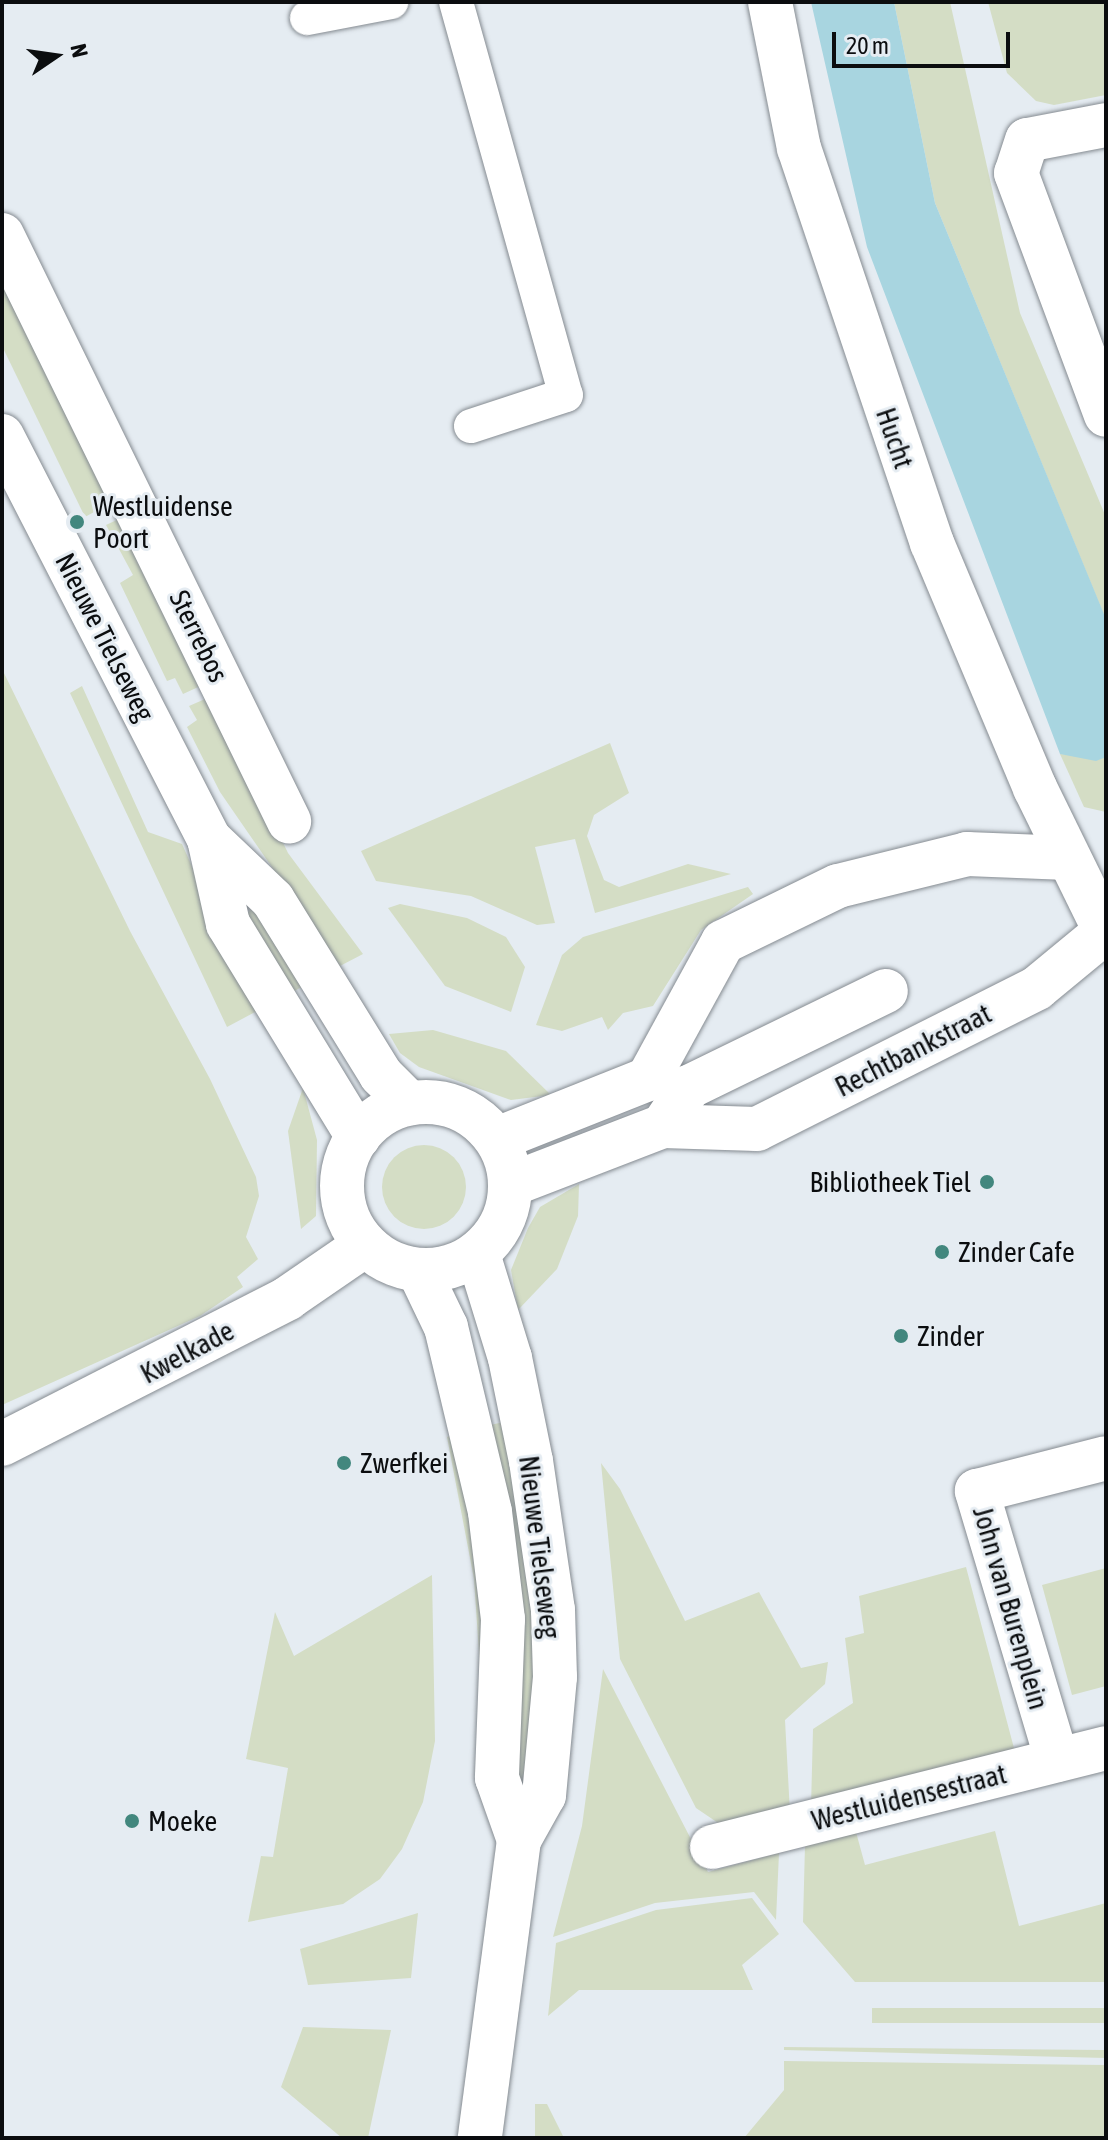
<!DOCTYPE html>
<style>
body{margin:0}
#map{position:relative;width:1108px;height:2140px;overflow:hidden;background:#e5ecf2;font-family:"Asap Condensed",sans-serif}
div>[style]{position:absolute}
.green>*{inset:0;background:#d4ddc5;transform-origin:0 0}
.round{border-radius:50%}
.water>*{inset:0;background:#a8d5e0}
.roads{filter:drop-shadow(0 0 2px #858b91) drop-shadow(0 0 2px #858b91)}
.lane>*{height:34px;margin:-17px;padding:0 17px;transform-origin:17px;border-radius:17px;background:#fff}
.street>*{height:44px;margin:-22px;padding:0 22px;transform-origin:22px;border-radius:22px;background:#fff}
.secondary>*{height:44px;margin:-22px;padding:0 22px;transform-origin:22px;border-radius:22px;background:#fff}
.secondary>.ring{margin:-22px;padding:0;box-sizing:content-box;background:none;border:44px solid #fff;border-radius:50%}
.dots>*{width:22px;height:22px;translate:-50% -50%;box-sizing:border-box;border:4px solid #e5ecf2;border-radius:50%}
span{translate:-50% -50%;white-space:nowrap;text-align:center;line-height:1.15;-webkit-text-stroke:6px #e5ecf2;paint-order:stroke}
.street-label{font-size:28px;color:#0b0d0f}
.poi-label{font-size:28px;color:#0b0d0f}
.left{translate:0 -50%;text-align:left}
.right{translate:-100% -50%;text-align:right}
.frame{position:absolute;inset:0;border:4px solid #0b0d0f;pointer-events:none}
.north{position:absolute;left:16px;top:16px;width:80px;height:80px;-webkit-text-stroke:6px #e5ecf2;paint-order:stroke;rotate:77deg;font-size:22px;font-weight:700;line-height:32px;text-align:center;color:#0b0d0f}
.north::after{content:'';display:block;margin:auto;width:28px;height:36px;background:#0b0d0f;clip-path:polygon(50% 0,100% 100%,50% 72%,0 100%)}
.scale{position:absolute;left:832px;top:32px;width:178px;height:36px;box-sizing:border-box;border:4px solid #0b0d0f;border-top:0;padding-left:10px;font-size:24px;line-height:28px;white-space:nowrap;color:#0b0d0f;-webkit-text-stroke:6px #e5ecf2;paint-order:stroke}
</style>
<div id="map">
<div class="green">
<i style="clip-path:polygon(894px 2px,950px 2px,1020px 313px,1106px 517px,1106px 620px,935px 203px)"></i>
<i style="clip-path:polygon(988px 2px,1106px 2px,1106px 95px,1054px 105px,1036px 101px,1007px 73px)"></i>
<i style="clip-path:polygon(2px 271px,114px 501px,85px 517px,2px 346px)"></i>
<i style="clip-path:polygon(123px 517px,207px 683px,183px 694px,175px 678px,167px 681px,120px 583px,133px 575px,106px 525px)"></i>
<i style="clip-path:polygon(2px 669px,130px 931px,210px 1079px,256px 1177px,259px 1196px,246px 1237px,258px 1259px,237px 1277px,243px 1287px,200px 1316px,2px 1405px)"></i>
<i style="clip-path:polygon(82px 686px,148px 832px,182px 844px,257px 1011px,227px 1027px,70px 693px)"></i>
<i style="clip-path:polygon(212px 696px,288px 853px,363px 954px,340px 966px,220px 792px,187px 727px,197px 720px,189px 706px)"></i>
<i style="clip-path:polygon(610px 743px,629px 793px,594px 815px,587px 836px,604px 880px,619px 887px,688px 864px,731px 874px,595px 913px,575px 839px,535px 847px,555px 923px,537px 925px,471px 896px,376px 881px,361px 851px)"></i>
<i style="clip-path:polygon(1060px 754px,1106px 757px,1106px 812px,1084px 807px)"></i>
<i style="clip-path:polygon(748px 887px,753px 894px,701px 930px,653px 1006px,623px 1013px,608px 1030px,602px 1017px,562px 1031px,536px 1025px,562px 955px,583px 937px)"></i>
<i style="clip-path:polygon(400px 904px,467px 918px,506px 937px,525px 967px,511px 1012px,445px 986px,388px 908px)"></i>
<i style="clip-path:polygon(253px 905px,306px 984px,290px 994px,245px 918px)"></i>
<i style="clip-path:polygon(433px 1030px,506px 1051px,551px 1095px,511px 1100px,419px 1067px,400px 1053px,389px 1034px)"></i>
<i style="clip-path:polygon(303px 1088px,317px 1140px,316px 1216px,301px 1229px,288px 1131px)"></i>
<i class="round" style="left:382px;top:1145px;width:84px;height:84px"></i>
<i style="clip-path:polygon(579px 1184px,578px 1216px,557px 1269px,518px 1310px,511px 1270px,528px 1228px,540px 1207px)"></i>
<i style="clip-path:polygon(504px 1422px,533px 1580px,536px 1730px,520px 1807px,490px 1425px)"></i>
<i style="clip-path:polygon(454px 1434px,485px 1586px,480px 1668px,474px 1579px,447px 1437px)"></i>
<i style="clip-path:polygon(601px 1463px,620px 1489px,685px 1621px,759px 1592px,801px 1668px,828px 1662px,825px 1684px,785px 1720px,790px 1813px,727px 1829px,696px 1808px,620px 1659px)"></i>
<i style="clip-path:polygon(966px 1567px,1015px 1752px,811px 1807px,813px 1729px,853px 1703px,845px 1638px,864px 1633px,859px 1596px)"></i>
<i style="clip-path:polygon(1106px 1568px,1106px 1686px,1072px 1695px,1042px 1585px)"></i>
<i style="clip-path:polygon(432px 1575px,435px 1741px,423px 1802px,402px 1849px,380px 1879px,343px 1904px,248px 1922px,261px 1856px,273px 1857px,288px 1768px,246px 1759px,275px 1612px,294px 1656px)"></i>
<i style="clip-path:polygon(603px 1669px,708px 1872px,779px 1853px,776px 1920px,754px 1892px,655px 1903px,553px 1937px,582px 1826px)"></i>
<i style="clip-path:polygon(995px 1831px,1019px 1926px,1106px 1903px,1106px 1982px,855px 1982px,803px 1922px,805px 1845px,856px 1832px,865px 1865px)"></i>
<i style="clip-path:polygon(752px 1898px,779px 1934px,742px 1965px,753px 1990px,579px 1990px,548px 2016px,556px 1943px,656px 1910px)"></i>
<i style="clip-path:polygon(418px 1913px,411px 1978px,308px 1985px,300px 1949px)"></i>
<i style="left:872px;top:2008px;width:234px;height:15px"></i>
<i style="clip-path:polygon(303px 2027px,391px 2030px,368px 2138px,342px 2138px,281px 2087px)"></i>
<i style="clip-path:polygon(784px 2047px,1106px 2050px,1106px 2058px,784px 2050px)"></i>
<i style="clip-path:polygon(784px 2061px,1106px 2065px,1106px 2138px,744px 2138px,784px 2090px)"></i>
<i style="clip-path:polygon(535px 2104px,547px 2104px,564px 2138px,535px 2138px)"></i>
</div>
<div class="water">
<i style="clip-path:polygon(811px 2px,894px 2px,935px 203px,1106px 619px,1106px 757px,1096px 761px,1060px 754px,867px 247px)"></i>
</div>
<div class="roads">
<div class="lane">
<i style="left:456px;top:2px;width:408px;rotate:74.4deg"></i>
<i style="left:566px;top:395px;width:100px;rotate:161.9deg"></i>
<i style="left:307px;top:18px;width:86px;rotate:-10.8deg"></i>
</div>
<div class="street">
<i style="left:770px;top:2px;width:149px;rotate:78.8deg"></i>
<i style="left:799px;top:148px;width:417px;rotate:71.4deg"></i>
<i style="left:932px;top:543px;width:266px;rotate:67.2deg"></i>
<i style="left:1035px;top:788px;width:161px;rotate:63.9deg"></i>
<i style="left:1106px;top:125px;width:80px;rotate:169.2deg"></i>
<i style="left:1027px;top:140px;width:35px;rotate:108deg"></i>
<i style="left:1016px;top:173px;width:258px;rotate:69.6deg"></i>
<i style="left:2px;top:235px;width:653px;rotate:63.91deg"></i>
<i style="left:663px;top:1126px;width:47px;rotate:-56.3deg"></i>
<i style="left:689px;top:1087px;width:219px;rotate:-26deg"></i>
<i style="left:497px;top:1139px;width:162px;rotate:-21.7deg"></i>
<i style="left:648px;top:1079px;width:156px;rotate:-61.3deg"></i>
<i style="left:723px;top:942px;width:128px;rotate:-26deg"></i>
<i style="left:838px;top:886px;width:133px;rotate:-13.9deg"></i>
<i style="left:967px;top:854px;width:101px;rotate:2.3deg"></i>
<i style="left:510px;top:1185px;width:164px;rotate:-21.1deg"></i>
<i style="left:663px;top:1126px;width:94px;rotate:1.8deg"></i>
<i style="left:757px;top:1129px;width:313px;rotate:-26.7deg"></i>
<i style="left:1037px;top:988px;width:88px;rotate:-39.5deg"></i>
<i style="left:2px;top:1444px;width:321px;rotate:-27deg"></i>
<i style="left:288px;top:1298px;width:93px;rotate:-34.5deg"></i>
<i style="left:1057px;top:1760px;width:281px;rotate:-106.6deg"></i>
<i style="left:977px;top:1491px;width:133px;rotate:-14.3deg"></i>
<i style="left:712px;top:1847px;width:406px;rotate:-14.1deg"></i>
</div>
<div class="secondary">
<i style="left:2px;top:436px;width:453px;rotate:62.8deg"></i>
<i style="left:209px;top:839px;width:87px;rotate:77.4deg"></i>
<i style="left:228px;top:924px;width:250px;rotate:58.6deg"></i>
<i style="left:209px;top:839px;width:88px;rotate:43.6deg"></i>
<i style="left:273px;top:900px;width:206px;rotate:58.3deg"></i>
<i style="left:381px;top:1075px;width:40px;rotate:45deg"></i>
<i class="ring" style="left:342px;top:1102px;width:124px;height:124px"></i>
<i style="left:478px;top:1254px;width:109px;rotate:72.9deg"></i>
<i style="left:510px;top:1358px;width:105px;rotate:78.5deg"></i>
<i style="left:531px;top:1461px;width:151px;rotate:81.6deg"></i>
<i style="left:553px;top:1610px;width:67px;rotate:88.3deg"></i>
<i style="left:555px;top:1677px;width:119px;rotate:95.3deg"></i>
<i style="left:544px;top:1795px;width:51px;rotate:119.1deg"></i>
<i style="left:519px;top:1840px;width:301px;rotate:97.5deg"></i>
<i style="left:419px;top:1271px;width:62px;rotate:64.3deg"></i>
<i style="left:446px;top:1327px;width:190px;rotate:76.6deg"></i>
<i style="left:490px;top:1512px;width:108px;rotate:83.1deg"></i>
<i style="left:503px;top:1619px;width:159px;rotate:92.2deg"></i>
<i style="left:497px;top:1778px;width:66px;rotate:70.5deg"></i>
</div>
</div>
<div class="dots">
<i style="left:77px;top:522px;background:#42877e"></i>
<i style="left:987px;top:1182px;background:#42877e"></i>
<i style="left:942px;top:1252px;background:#42877e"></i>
<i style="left:901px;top:1336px;background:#42877e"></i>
<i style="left:344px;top:1463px;background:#42877e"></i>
<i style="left:132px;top:1821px;background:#42877e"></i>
</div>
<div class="street-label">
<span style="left:895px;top:438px;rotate:71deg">Hucht</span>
<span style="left:199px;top:636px;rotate:64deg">Sterrebos</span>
<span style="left:105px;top:637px;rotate:63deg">Nieuwe Tielseweg</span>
<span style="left:913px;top:1050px;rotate:-27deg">Rechtbankstraat</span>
<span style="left:187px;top:1352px;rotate:-28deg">Kwelkade</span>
<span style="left:540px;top:1547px;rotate:83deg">Nieuwe Tielseweg</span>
<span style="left:1011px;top:1608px;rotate:74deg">John van Burenplein</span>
<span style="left:909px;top:1797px;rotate:-14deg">Westluidensestraat</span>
</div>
<div class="poi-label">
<span class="left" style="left:93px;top:522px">Westluidense<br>Poort</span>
<span class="right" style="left:971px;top:1182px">Bibliotheek Tiel</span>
<span class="left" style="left:958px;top:1252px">Zinder Cafe</span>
<span class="left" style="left:917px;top:1336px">Zinder</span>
<span class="left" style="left:360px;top:1463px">Zwerfkei</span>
<span class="left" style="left:148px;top:1821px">Moeke</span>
</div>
<div class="frame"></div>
<div class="north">N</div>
<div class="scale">20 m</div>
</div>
